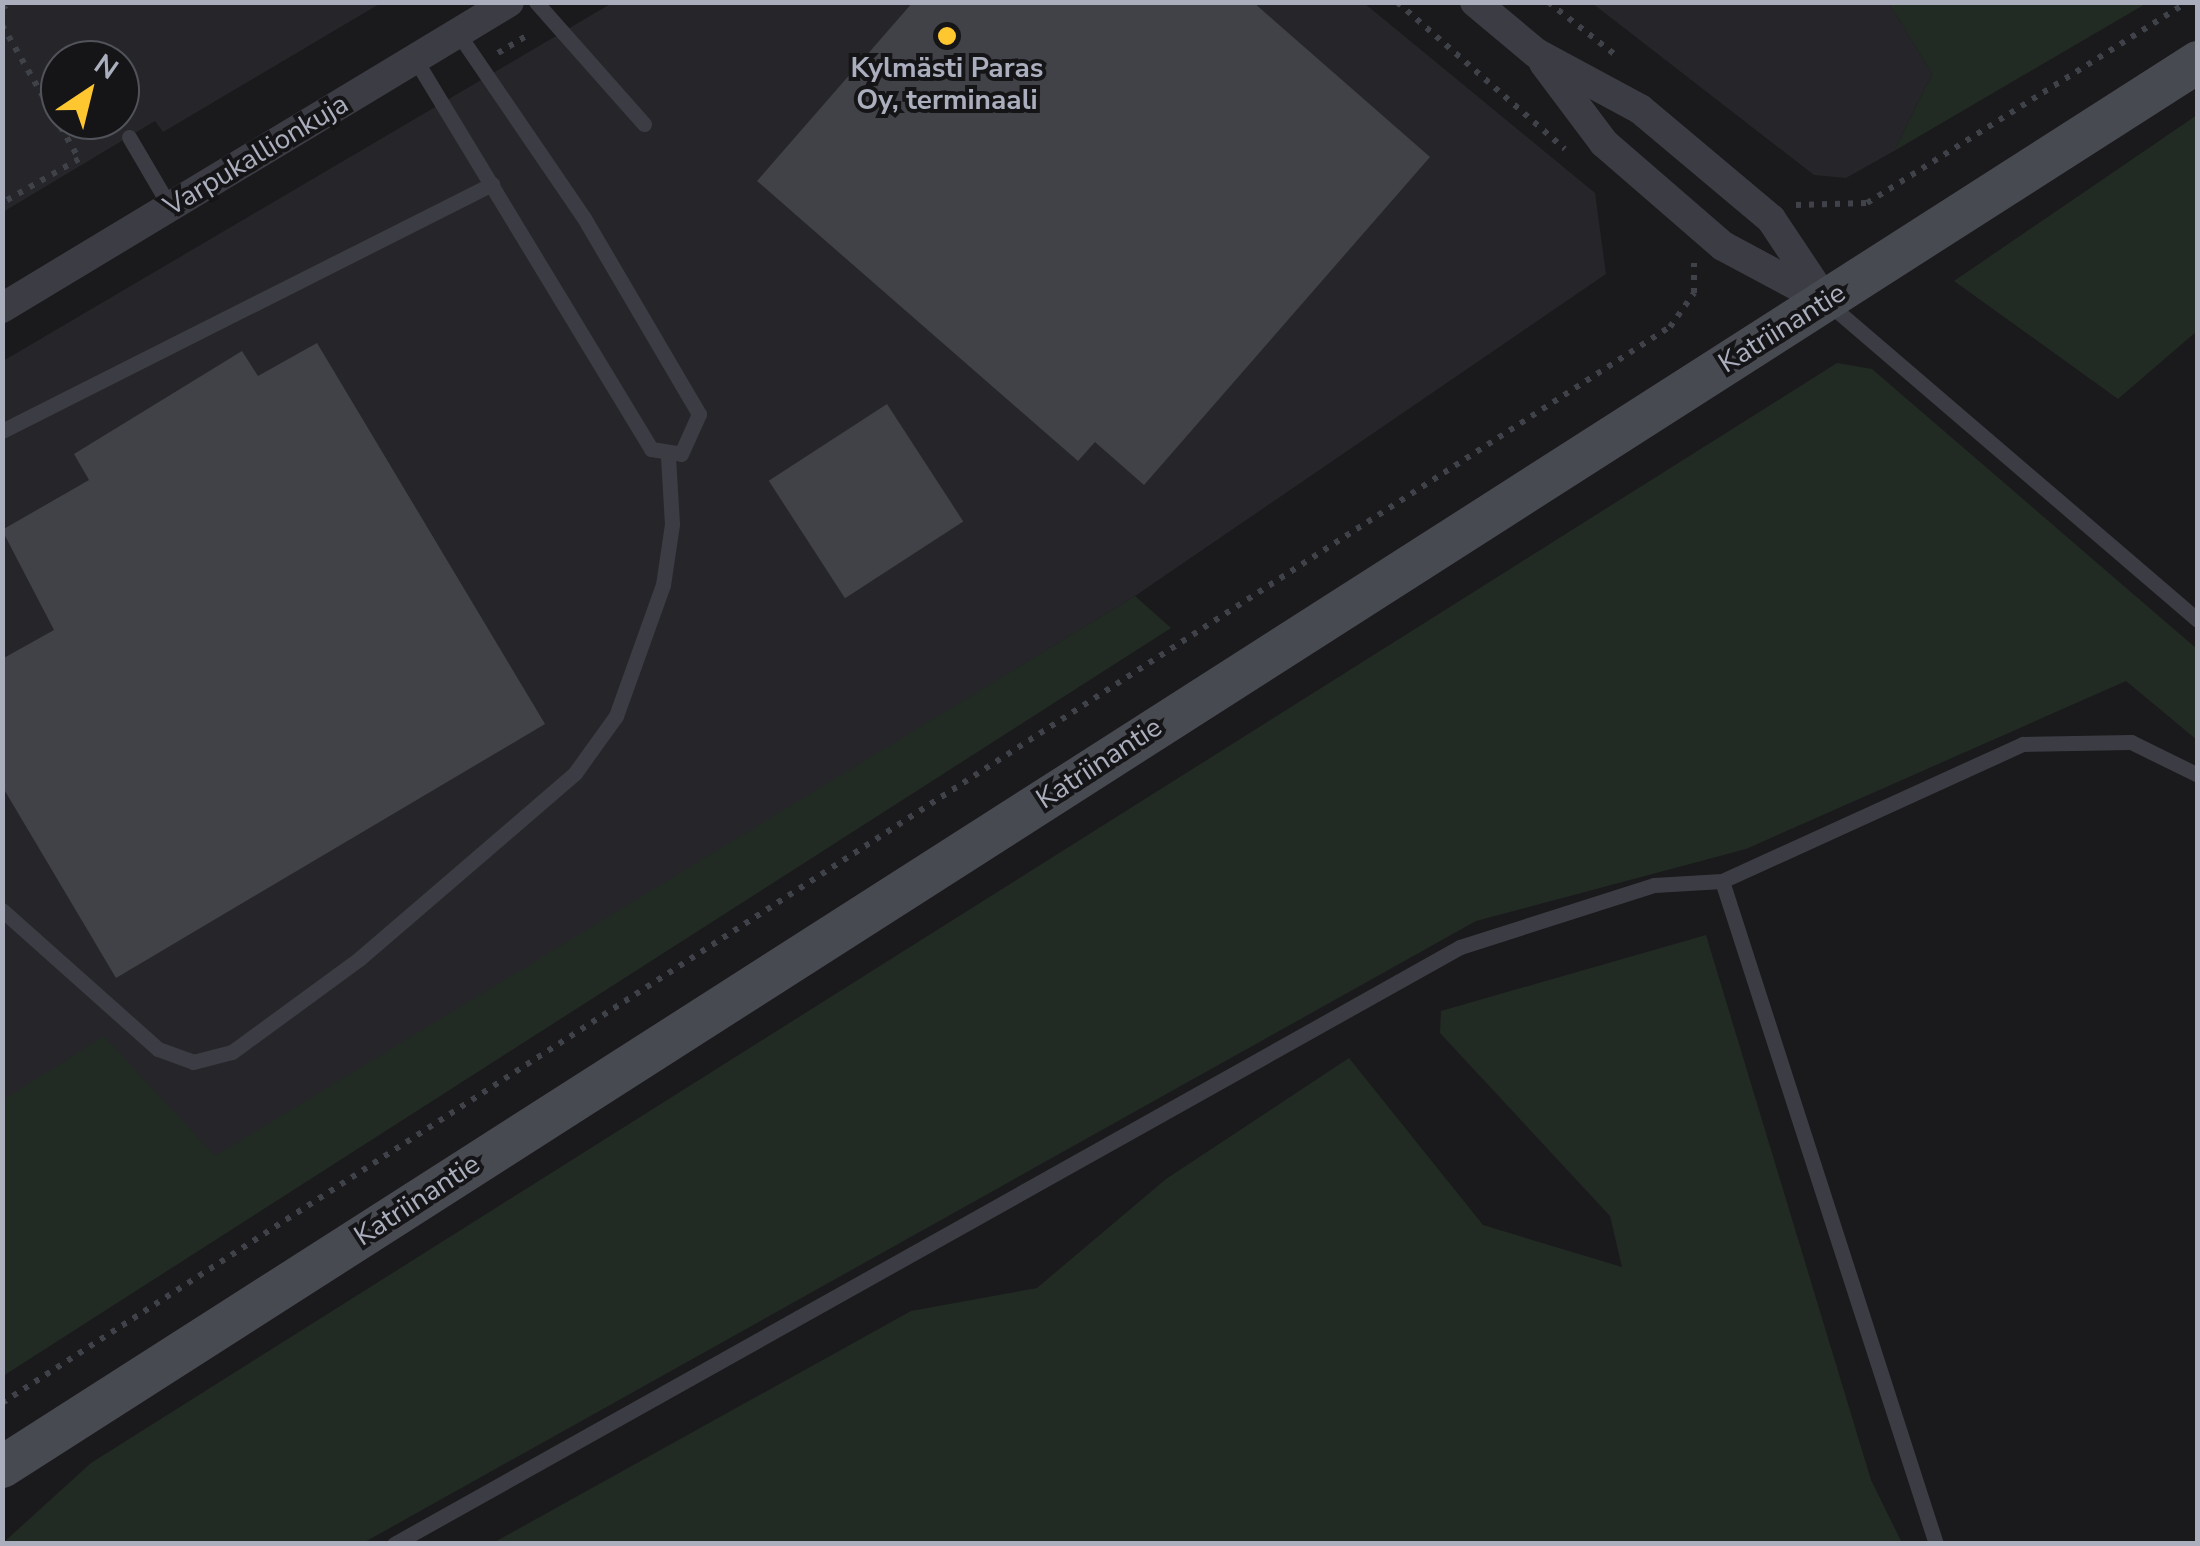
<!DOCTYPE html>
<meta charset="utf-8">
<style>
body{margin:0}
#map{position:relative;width:2200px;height:1546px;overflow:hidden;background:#1a1a1c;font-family:"Nunito Sans",sans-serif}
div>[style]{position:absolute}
.built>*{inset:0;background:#26262a}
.green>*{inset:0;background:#212b23}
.building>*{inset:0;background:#414247;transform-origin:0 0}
.path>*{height:6px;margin-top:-3px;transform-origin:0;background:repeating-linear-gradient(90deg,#404249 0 5px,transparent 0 13px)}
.service>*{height:15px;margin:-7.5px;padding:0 7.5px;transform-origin:7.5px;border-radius:7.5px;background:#3c3d44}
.minor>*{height:30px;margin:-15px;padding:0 15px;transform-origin:15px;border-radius:15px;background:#3c3d44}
.secondary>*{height:42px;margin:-21px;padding:0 21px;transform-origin:21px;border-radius:21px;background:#484a52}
.dots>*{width:28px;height:28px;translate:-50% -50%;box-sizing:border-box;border:5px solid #151518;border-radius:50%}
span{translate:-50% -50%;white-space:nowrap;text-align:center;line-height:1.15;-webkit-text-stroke:8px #151518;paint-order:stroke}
.poi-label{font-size:28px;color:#abafbd;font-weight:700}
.street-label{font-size:28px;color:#abafbd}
.frame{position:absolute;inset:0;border:5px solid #abafbd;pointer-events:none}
.north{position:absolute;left:40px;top:40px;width:100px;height:100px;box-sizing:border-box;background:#151518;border:2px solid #51535a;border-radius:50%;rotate:35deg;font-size:28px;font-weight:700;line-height:40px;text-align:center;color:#abafbd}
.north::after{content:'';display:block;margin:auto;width:35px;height:45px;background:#ffc72f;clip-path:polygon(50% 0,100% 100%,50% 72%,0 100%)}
</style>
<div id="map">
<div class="built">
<i style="clip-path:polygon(evenodd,2px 3px,381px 3px,163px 132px,155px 121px,3px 212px,2px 3px,60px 60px,120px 60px,120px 120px,60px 120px,60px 60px)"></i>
<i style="clip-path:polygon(612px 3px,1364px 3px,1595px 193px,1606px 274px,1135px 596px,3px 1289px,3px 361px)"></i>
<i style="clip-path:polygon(1592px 3px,1889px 3px,1932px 74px,1894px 151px,1846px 178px,1814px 175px)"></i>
</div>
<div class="green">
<i style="clip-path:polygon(1889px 3px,2147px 3px,1894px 151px,1932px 74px)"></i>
<i style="clip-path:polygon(2197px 115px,2197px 331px,2118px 399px,1954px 281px)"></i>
<i style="clip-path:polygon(1837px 363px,1872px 369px,2197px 649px,2197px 740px,2126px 681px,1746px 849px,1476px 921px,363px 1543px,3px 1543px,91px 1463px)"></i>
<i style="clip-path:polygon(1135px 596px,1171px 628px,3px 1376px,3px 1100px,104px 1036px,215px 1156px)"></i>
<i style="clip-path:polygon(1706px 935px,1871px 1480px,1902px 1543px,493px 1543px,911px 1311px,1037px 1288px,1166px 1179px,1349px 1058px,1483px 1225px,1622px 1267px,1610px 1216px,1440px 1033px,1441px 1011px)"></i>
</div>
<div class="building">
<i style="clip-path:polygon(913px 2px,1253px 2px,1430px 157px,1144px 485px,1095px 442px,1078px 461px,757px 181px)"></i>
<i style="clip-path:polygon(317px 343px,545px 724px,116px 978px,2px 786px,2px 659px,54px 630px,2px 530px,89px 480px,74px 454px,242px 351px,258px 376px)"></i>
<i style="left:887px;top:404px;width:140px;height:141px;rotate:57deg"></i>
</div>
<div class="path">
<i style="left:1397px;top:2px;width:223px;rotate:41.2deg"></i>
<i style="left:1548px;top:2px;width:84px;rotate:38.2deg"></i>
<i style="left:2px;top:8px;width:12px;rotate:-31deg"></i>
<i style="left:2px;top:25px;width:155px;rotate:60.1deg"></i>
<i style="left:79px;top:159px;width:89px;rotate:150.3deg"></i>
<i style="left:498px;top:53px;width:37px;rotate:-31deg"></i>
<i style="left:1796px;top:205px;width:71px;rotate:-1.6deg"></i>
<i style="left:1867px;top:203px;width:378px;rotate:-32.1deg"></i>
<i style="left:2px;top:1403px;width:1985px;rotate:-32.83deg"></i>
<i style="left:1670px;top:327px;width:42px;rotate:-54.8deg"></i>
<i style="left:1694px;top:293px;width:30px;rotate:-90deg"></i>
</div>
<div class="service">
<i style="left:536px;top:2px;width:163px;rotate:48.5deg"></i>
<i style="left:415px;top:59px;width:456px;rotate:58.8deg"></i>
<i style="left:651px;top:449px;width:30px;rotate:9deg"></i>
<i style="left:681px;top:454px;width:44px;rotate:-65.8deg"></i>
<i style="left:699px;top:414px;width:227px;rotate:-120.4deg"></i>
<i style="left:584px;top:218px;width:224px;rotate:-124.3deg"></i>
<i style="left:129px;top:137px;width:81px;rotate:59.6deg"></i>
<i style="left:1829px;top:304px;width:486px;rotate:40.6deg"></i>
<i style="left:2px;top:431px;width:549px;rotate:-26.75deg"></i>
<i style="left:1722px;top:881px;width:331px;rotate:-24.5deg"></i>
<i style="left:2023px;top:744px;width:108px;rotate:-1.1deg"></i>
<i style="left:2131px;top:742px;width:75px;rotate:26.2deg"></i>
<i style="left:2px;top:910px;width:209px;rotate:41.7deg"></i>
<i style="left:158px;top:1049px;width:37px;rotate:20deg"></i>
<i style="left:193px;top:1062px;width:40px;rotate:-14.4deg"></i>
<i style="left:232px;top:1052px;width:157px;rotate:-36.2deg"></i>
<i style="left:359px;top:959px;width:285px;rotate:-40.7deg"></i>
<i style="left:575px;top:773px;width:70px;rotate:-54.3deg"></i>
<i style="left:616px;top:716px;width:139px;rotate:-70.3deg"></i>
<i style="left:663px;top:585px;width:62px;rotate:-81.6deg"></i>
<i style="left:672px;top:524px;width:67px;rotate:-93.4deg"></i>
<i style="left:394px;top:1544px;width:1222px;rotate:-29.25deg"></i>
<i style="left:1460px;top:947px;width:204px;rotate:-17.7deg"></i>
<i style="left:1654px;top:885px;width:68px;rotate:-3.4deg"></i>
<i style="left:1722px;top:881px;width:697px;rotate:72.11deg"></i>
</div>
<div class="minor">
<i style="left:1475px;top:2px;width:80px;rotate:39.9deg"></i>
<i style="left:1536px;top:53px;width:118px;rotate:28.3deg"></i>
<i style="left:1640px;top:109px;width:171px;rotate:40deg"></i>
<i style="left:1771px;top:219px;width:97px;rotate:56.3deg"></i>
<i style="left:1544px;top:63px;width:100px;rotate:53.1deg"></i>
<i style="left:1604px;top:143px;width:157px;rotate:40.9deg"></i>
<i style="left:1723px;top:246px;width:112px;rotate:28.2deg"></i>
<i style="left:2px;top:308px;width:592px;rotate:-31.11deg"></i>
</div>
<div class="secondary">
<i style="left:2px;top:1467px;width:2607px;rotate:-32.61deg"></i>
</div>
<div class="dots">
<i style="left:947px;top:36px;background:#ffc72f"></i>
</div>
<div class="poi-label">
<span style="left:947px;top:84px">Kylmästi Paras<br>Oy, terminaali</span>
</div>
<div class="street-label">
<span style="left:256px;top:155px;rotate:-31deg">Varpukallionkuja</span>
<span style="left:1782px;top:328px;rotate:-32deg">Katriinantie</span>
<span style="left:1099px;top:763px;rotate:-33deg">Katriinantie</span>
<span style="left:417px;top:1200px;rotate:-33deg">Katriinantie</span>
</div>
<div class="frame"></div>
<div class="north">N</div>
</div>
